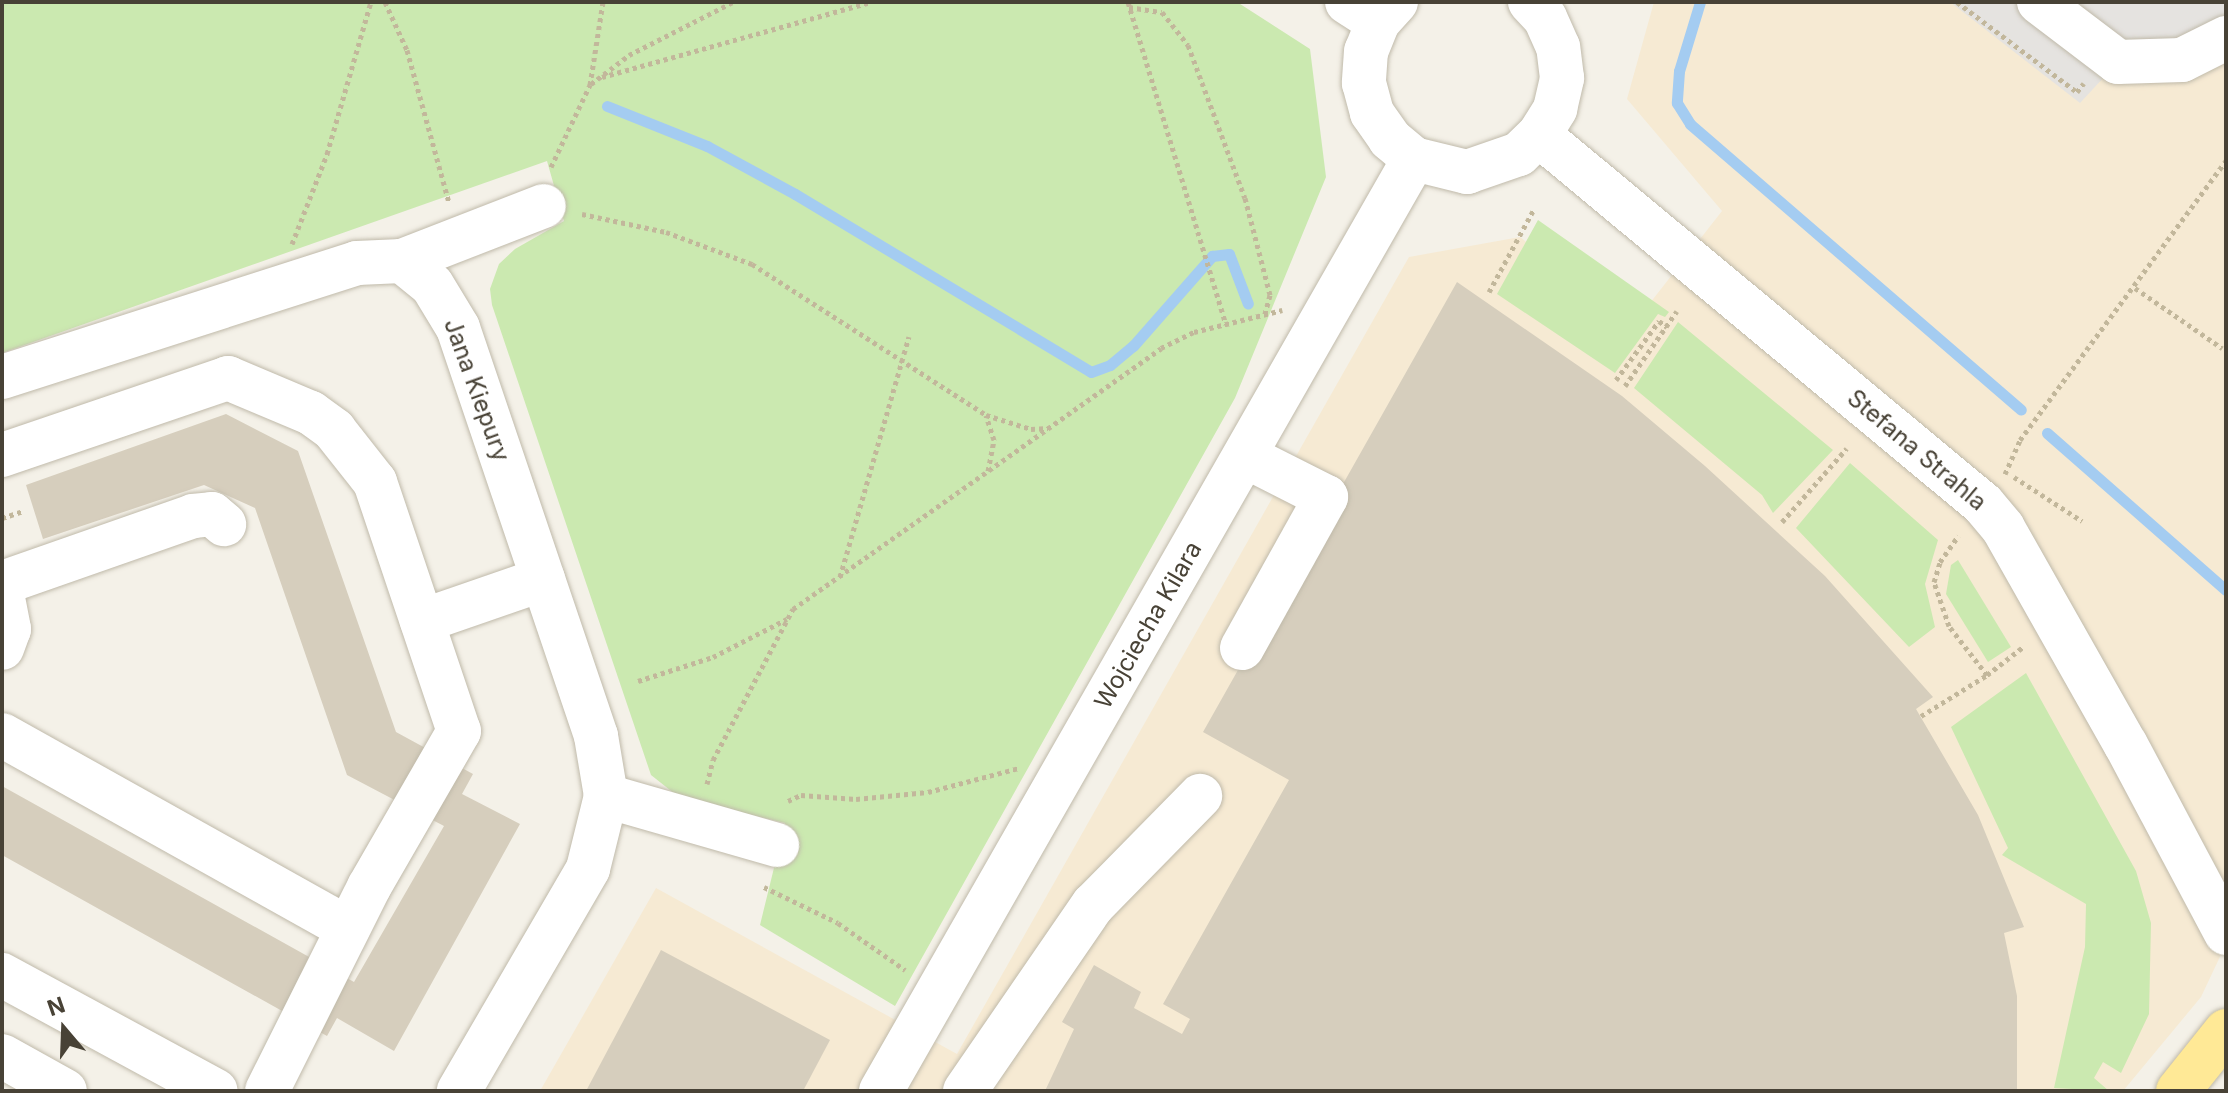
<!DOCTYPE html>
<style>
body{margin:0}
#map{position:relative;width:2228px;height:1093px;overflow:hidden;background:#f4f1e8;font-family:Inter,sans-serif}
div>[style]{position:absolute}
.commercial>*{inset:0;background:#f6ead3}
.green>*{inset:0;background:#cbe9b0}
.parking>*{inset:0;background:#e5e3e0}
.stream>*{height:11px;margin:-5.5px;padding:0 5.5px;transform-origin:5.5px;border-radius:5.5px;background:#a4ccf1}
.building>*{inset:0;background:#d6cebd}
.path>*{height:5px;margin-top:-2.5px;transform-origin:0;background:repeating-linear-gradient(90deg,#c2b79b 0 4px,transparent 0 8px)}
.roads{filter:drop-shadow(0 0 2px #c0baaa) drop-shadow(0 0 2px #c0baaa)}
.minor>*{height:44px;margin:-22px;padding:0 22px;transform-origin:22px;border-radius:22px;background:#fff}
.major>*{height:44px;margin:-22px;padding:0 22px;transform-origin:22px;border-radius:22px;background:#ffe996}
span{translate:-50% -50%;white-space:nowrap;text-align:center;line-height:1.15;-webkit-text-stroke:8px #fff;paint-order:stroke}
.street-label{font-size:24px;color:#484236}
.frame{position:absolute;inset:0;border:4px solid #484236;pointer-events:none}
.north{position:absolute;left:24px;top:989px;width:80px;height:80px;-webkit-text-stroke:6px #fff;paint-order:stroke;rotate:341deg;font-size:22px;font-weight:700;line-height:32px;text-align:center;color:#484236}
.north::after{content:'';display:block;margin:auto;width:28px;height:36px;background:#484236;clip-path:polygon(50% 0,100% 100%,50% 72%,0 100%)}
</style>
<div id="map">
<div class="commercial">
<i style="clip-path:polygon(1654px 2px,2226px 2px,2226px 944px,2201px 997px,2123px 1091px,540px 1091px,656px 888px,957px 1054px,1409px 257px,1520px 237px,1632px 326px,1722px 211px,1627px 99px)"></i>
</div>
<div class="green">
<i style="clip-path:polygon(2px 2px,1237px 2px,1310px 49px,1326px 177px,1235px 398px,895px 1006px,760px 925px,785px 823px,680px 798px,651px 775px,492px 305px,490px 289px,499px 264px,515px 249px,564px 221px,547px 161px,2px 353px)"></i>
<i style="clip-path:polygon(1538px 220px,1669px 312px,1665px 317px,1658px 314px,1615px 373px,1497px 294px)"></i>
<i style="clip-path:polygon(1678px 322px,1833px 450px,1773px 513px,1762px 495px,1634px 388px)"></i>
<i style="clip-path:polygon(1850px 463px,1938px 540px,1925px 584px,1935px 627px,1909px 647px,1796px 528px)"></i>
<i style="clip-path:polygon(1958px 560px,2011px 647px,1988px 662px,1946px 594px,1951px 565px)"></i>
<i style="clip-path:polygon(2026px 673px,2136px 871px,2151px 923px,2149px 1014px,2121px 1073px,2103px 1062px,2094px 1078px,2109px 1091px,2054px 1088px,2085px 947px,2086px 904px,2002px 855px,2008px 848px,1951px 727px)"></i>
</div>
<div class="parking">
<i style="clip-path:polygon(1950px 2px,2226px 2px,2226px 26px,2118px 62px,2080px 103px)"></i>
</div>
<div class="stream">
<i style="left:1700px;top:2px;width:72px;rotate:106.9deg"></i>
<i style="left:1679px;top:71px;width:32px;rotate:94deg"></i>
<i style="left:1677px;top:103px;width:25px;rotate:58deg"></i>
<i style="left:1690px;top:124px;width:437px;rotate:40.8deg"></i>
<i style="left:607px;top:106px;width:108px;rotate:21.8deg"></i>
<i style="left:707px;top:146px;width:100px;rotate:28.6deg"></i>
<i style="left:795px;top:194px;width:345px;rotate:31deg"></i>
<i style="left:1091px;top:372px;width:20px;rotate:-20deg"></i>
<i style="left:1110px;top:365px;width:30px;rotate:-40deg"></i>
<i style="left:1133px;top:346px;width:120px;rotate:-48.7deg"></i>
<i style="left:1212px;top:256px;width:17px;rotate:-7deg"></i>
<i style="left:1229px;top:254px;width:53px;rotate:69.2deg"></i>
<i style="left:2047px;top:433px;width:238px;rotate:41.3deg"></i>
</div>
<div class="building">
<i style="clip-path:polygon(1457px 282px,1622px 396px,1705px 466px,1825px 576px,1933px 697px,1916px 709px,1978px 815px,2024px 927px,2004px 933px,2017px 996px,2017px 1091px,1045px 1091px,1074px 1029px,1062px 1022px,1094px 965px,1141px 992px,1134px 1008px,1182px 1034px,1190px 1019px,1163px 1004px,1289px 780px,1203px 732px)"></i>
<i style="clip-path:polygon(226px 414px,298px 451px,396px 732px,473px 774px,462px 794px,520px 824px,394px 1051px,337px 1018px,327px 1036px,2px 855px,2px 786px,354px 982px,444px 826px,347px 775px,255px 508px,204px 485px,43px 539px,26px 485px)"></i>
<i style="clip-path:polygon(661px 950px,830px 1040px,803px 1091px,586px 1091px)"></i>
</div>
<div class="path">
<i style="left:385px;top:2px;width:53px;rotate:65.4deg"></i>
<i style="left:407px;top:50px;width:158px;rotate:74.6deg"></i>
<i style="left:1128px;top:2px;width:337px;rotate:73.1deg"></i>
<i style="left:1957px;top:2px;width:150px;rotate:36.9deg"></i>
<i style="left:2077px;top:92px;width:11px;rotate:-52deg"></i>
<i style="left:1129px;top:7px;width:33px;rotate:9deg"></i>
<i style="left:1162px;top:12px;width:42px;rotate:51.8deg"></i>
<i style="left:1188px;top:45px;width:163px;rotate:69.6deg"></i>
<i style="left:1245px;top:198px;width:100px;rotate:75.5deg"></i>
<i style="left:1270px;top:295px;width:20px;rotate:105deg"></i>
<i style="left:602px;top:77px;width:278px;rotate:-15.6deg"></i>
<i style="left:591px;top:84px;width:48px;rotate:-37.3deg"></i>
<i style="left:629px;top:55px;width:117px;rotate:-27deg"></i>
<i style="left:551px;top:167px;width:91px;rotate:-64.6deg"></i>
<i style="left:590px;top:85px;width:84px;rotate:-81.1deg"></i>
<i style="left:582px;top:214px;width:86px;rotate:12.1deg"></i>
<i style="left:666px;top:232px;width:92px;rotate:20.4deg"></i>
<i style="left:752px;top:264px;width:278px;rotate:32.8deg"></i>
<i style="left:292px;top:244px;width:97px;rotate:-68.7deg"></i>
<i style="left:327px;top:154px;width:158px;rotate:-73.9deg"></i>
<i style="left:2135px;top:288px;width:106px;rotate:34.6deg"></i>
<i style="left:1489px;top:292px;width:94px;rotate:-61.5deg"></i>
<i style="left:1616px;top:380px;width:73px;rotate:-53.9deg"></i>
<i style="left:1659px;top:321px;width:10px;rotate:37deg"></i>
<i style="left:1625px;top:386px;width:91px;rotate:-55.3deg"></i>
<i style="left:988px;top:471px;width:32px;rotate:-79deg"></i>
<i style="left:994px;top:440px;width:26px;rotate:-108deg"></i>
<i style="left:986px;top:415px;width:47px;rotate:17.3deg"></i>
<i style="left:1031px;top:429px;width:17px;rotate:-3deg"></i>
<i style="left:2005px;top:474px;width:37px;rotate:-66deg"></i>
<i style="left:2020px;top:440px;width:347px;rotate:-53.6deg"></i>
<i style="left:2014px;top:477px;width:81px;rotate:32.9deg"></i>
<i style="left:2px;top:518px;width:22px;rotate:-18deg"></i>
<i style="left:1782px;top:522px;width:98px;rotate:-48.7deg"></i>
<i style="left:840px;top:577px;width:250px;rotate:-74deg"></i>
<i style="left:1987px;top:675px;width:46px;rotate:-37.9deg"></i>
<i style="left:638px;top:681px;width:79px;rotate:-17.7deg"></i>
<i style="left:713px;top:657px;width:83px;rotate:-27.2deg"></i>
<i style="left:1921px;top:716px;width:78px;rotate:-31.8deg"></i>
<i style="left:1987px;top:675px;width:62px;rotate:-127.8deg"></i>
<i style="left:1949px;top:626px;width:46px;rotate:-108.8deg"></i>
<i style="left:1934px;top:582px;width:21px;rotate:-73deg"></i>
<i style="left:1940px;top:562px;width:32px;rotate:-55deg"></i>
<i style="left:707px;top:784px;width:25px;rotate:-76deg"></i>
<i style="left:713px;top:760px;width:171px;rotate:-62.1deg"></i>
<i style="left:793px;top:609px;width:451px;rotate:-35.3deg"></i>
<i style="left:1161px;top:348px;width:37px;rotate:-26deg"></i>
<i style="left:1194px;top:332px;width:91px;rotate:-14deg"></i>
<i style="left:788px;top:801px;width:14px;rotate:-25deg"></i>
<i style="left:801px;top:795px;width:55px;rotate:4.2deg"></i>
<i style="left:856px;top:799px;width:72px;rotate:-5.6deg"></i>
<i style="left:928px;top:792px;width:94px;rotate:-14.8deg"></i>
<i style="left:764px;top:887px;width:82px;rotate:25.9deg"></i>
<i style="left:838px;top:923px;width:82px;rotate:35deg"></i>
</div>
<div class="roads">
<div class="minor">
<i style="left:1347px;top:2px;width:37px;rotate:33deg"></i>
<i style="left:1396px;top:2px;width:27px;rotate:132deg"></i>
<i style="left:1378px;top:22px;width:31px;rotate:112deg"></i>
<i style="left:1366px;top:51px;width:32px;rotate:94deg"></i>
<i style="left:1364px;top:83px;width:31px;rotate:75deg"></i>
<i style="left:1372px;top:113px;width:32px;rotate:55deg"></i>
<i style="left:1390px;top:139px;width:31px;rotate:40deg"></i>
<i style="left:1414px;top:159px;width:55px;rotate:13.8deg"></i>
<i style="left:1467px;top:172px;width:55px;rotate:-19.1deg"></i>
<i style="left:1519px;top:154px;width:28px;rotate:-44deg"></i>
<i style="left:1539px;top:135px;width:31px;rotate:-58deg"></i>
<i style="left:1555px;top:109px;width:32px;rotate:-77deg"></i>
<i style="left:1562px;top:78px;width:31px;rotate:-97deg"></i>
<i style="left:1558px;top:47px;width:32px;rotate:-114deg"></i>
<i style="left:1545px;top:18px;width:22px;rotate:-133deg"></i>
<i style="left:2039px;top:2px;width:99px;rotate:37.2deg"></i>
<i style="left:2118px;top:62px;width:64px;rotate:-1.8deg"></i>
<i style="left:2182px;top:60px;width:49px;rotate:-26.6deg"></i>
<i style="left:1539px;top:135px;width:577px;rotate:39.73deg"></i>
<i style="left:1983px;top:504px;width:31px;rotate:50deg"></i>
<i style="left:2003px;top:528px;width:249px;rotate:60.5deg"></i>
<i style="left:2126px;top:745px;width:213px;rotate:62deg"></i>
<i style="left:402px;top:261px;width:152px;rotate:-21.2deg"></i>
<i style="left:2px;top:377px;width:373px;rotate:-17.8deg"></i>
<i style="left:357px;top:263px;width:45px;rotate:-2.5deg"></i>
<i style="left:402px;top:261px;width:38px;rotate:39deg"></i>
<i style="left:432px;top:285px;width:50px;rotate:58.8deg"></i>
<i style="left:458px;top:328px;width:431px;rotate:71.3deg"></i>
<i style="left:596px;top:736px;width:61px;rotate:80.5deg"></i>
<i style="left:606px;top:796px;width:75px;rotate:103.9deg"></i>
<i style="left:588px;top:869px;width:257px;rotate:120.2deg"></i>
<i style="left:2px;top:455px;width:239px;rotate:-18.8deg"></i>
<i style="left:228px;top:378px;width:90px;rotate:22.9deg"></i>
<i style="left:311px;top:413px;width:29px;rotate:36deg"></i>
<i style="left:334px;top:430px;width:66px;rotate:51.7deg"></i>
<i style="left:375px;top:482px;width:263px;rotate:71.4deg"></i>
<i style="left:459px;top:731px;width:180px;rotate:120deg"></i>
<i style="left:369px;top:887px;width:228px;rotate:116.6deg"></i>
<i style="left:2px;top:583px;width:202px;rotate:-19.3deg"></i>
<i style="left:193px;top:516px;width:19px;rotate:-6deg"></i>
<i style="left:212px;top:514px;width:16px;rotate:40deg"></i>
<i style="left:2px;top:593px;width:37px;rotate:79deg"></i>
<i style="left:9px;top:629px;width:20px;rotate:110deg"></i>
<i style="left:422px;top:621px;width:128px;rotate:-19.1deg"></i>
<i style="left:1242px;top:648px;width:173px;rotate:-60.9deg"></i>
<i style="left:1326px;top:497px;width:91px;rotate:-153.2deg"></i>
<i style="left:2px;top:735px;width:396px;rotate:29.2deg"></i>
<i style="left:606px;top:796px;width:178px;rotate:16deg"></i>
<i style="left:2px;top:975px;width:243px;rotate:28.5deg"></i>
<i style="left:2px;top:1056px;width:72px;rotate:29.1deg"></i>
<i style="left:881px;top:1091px;width:1074px;rotate:-60.24deg"></i>
<i style="left:965px;top:1091px;width:226px;rotate:-55.5deg"></i>
<i style="left:1093px;top:905px;width:153px;rotate:-45.5deg"></i>
</div>
<div class="major">
<i style="left:2178px;top:1091px;width:77px;rotate:-51.3deg"></i>
</div>
</div>
<div class="street-label">
<span style="left:477px;top:390px;rotate:70deg">Jana Kiepury</span>
<span style="left:1917px;top:450px;rotate:40deg">Stefana Strahla</span>
<span style="left:1148px;top:625px;rotate:-60deg">Wojciecha Kilara</span>
</div>
<div class="frame"></div>
<div class="north">N</div>
</div>
